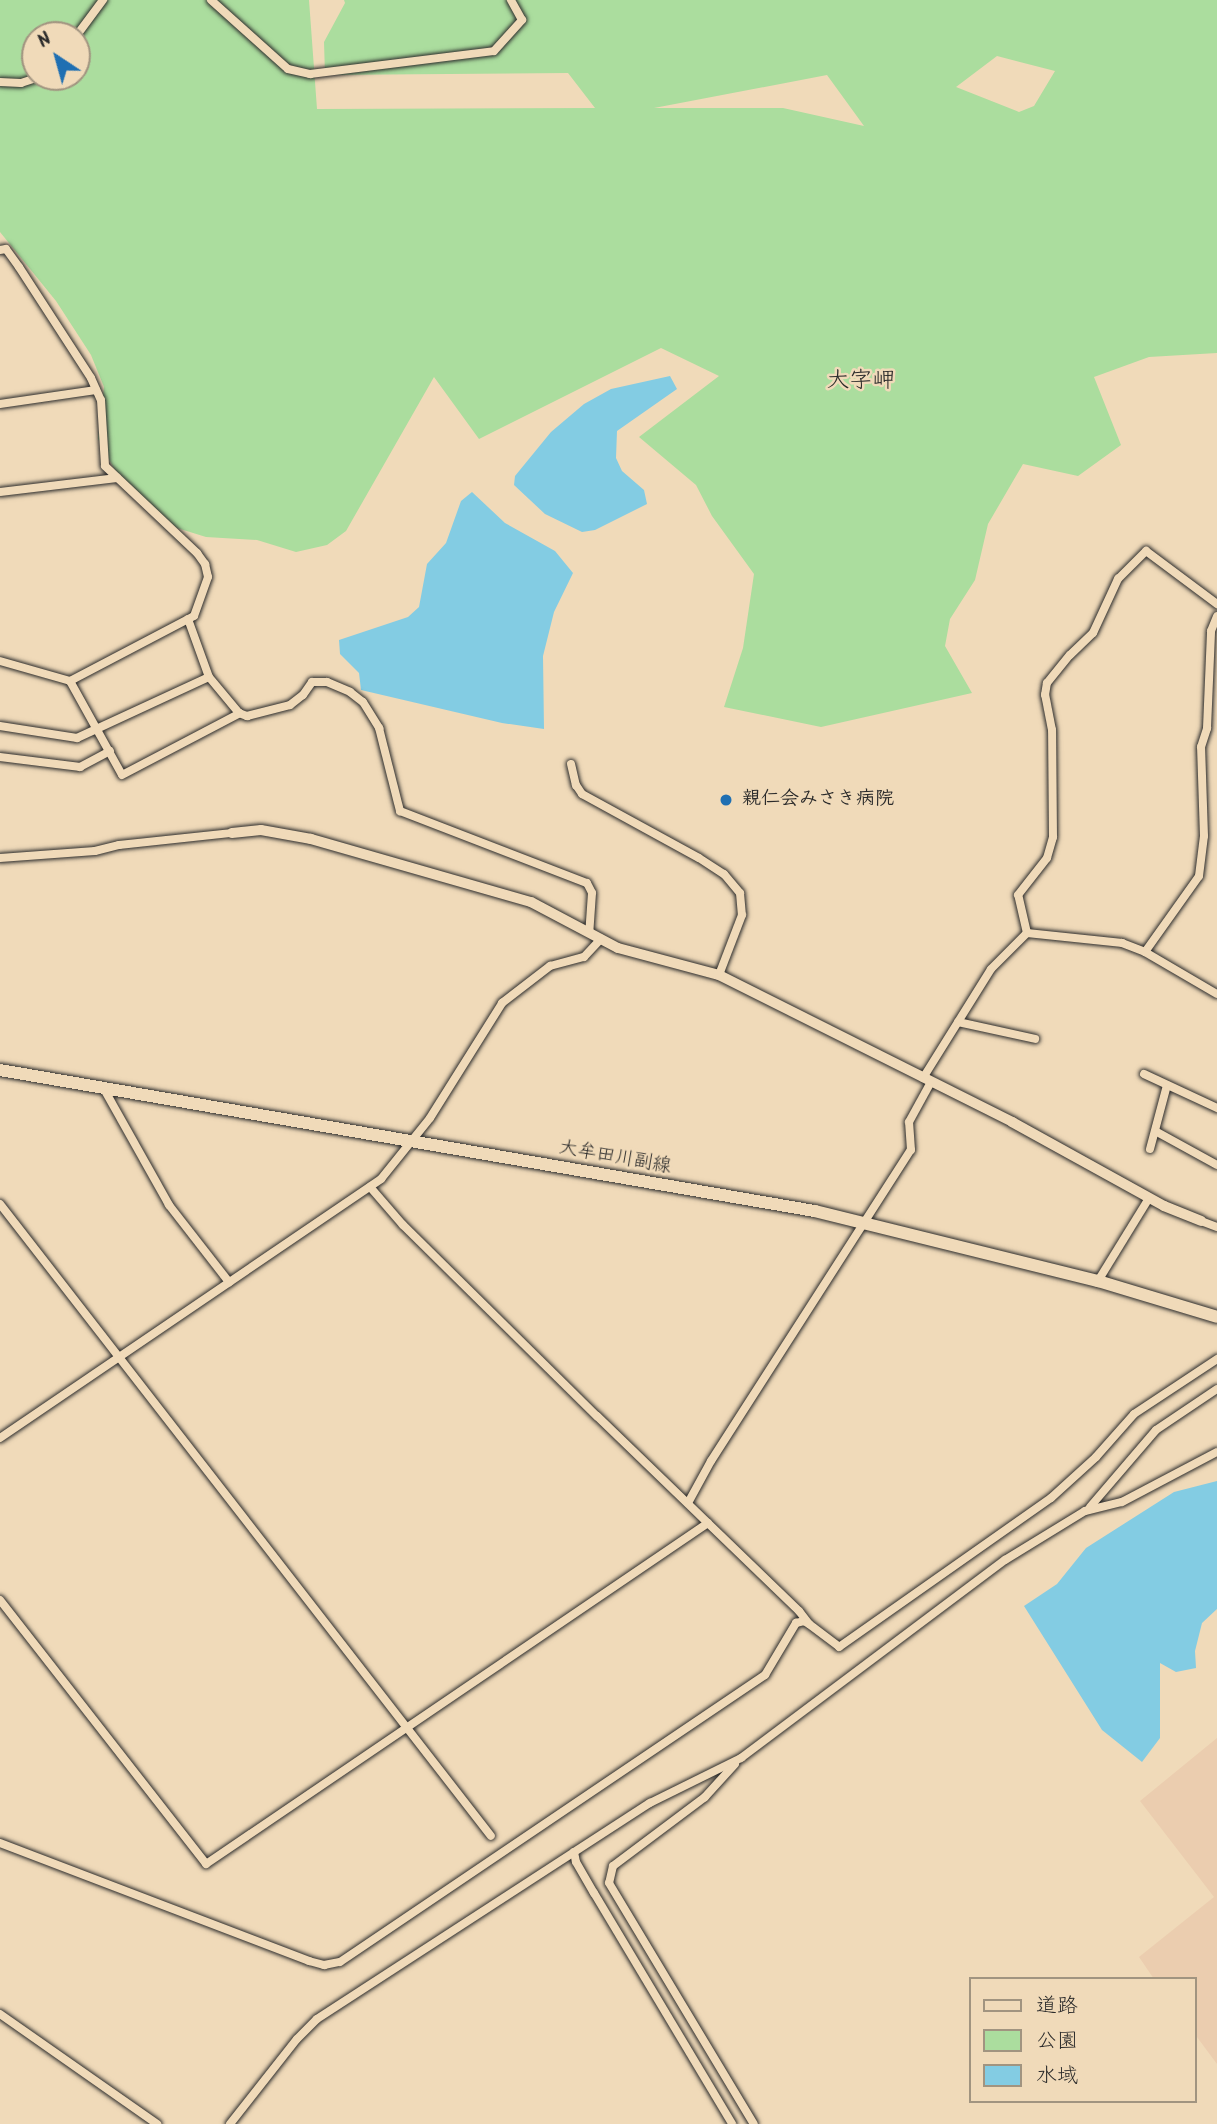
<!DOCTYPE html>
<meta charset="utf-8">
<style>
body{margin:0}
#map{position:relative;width:1217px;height:2124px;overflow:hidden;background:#f0dab9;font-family:Kalam,"Klee One",sans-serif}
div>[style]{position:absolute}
.built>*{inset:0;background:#ebcdaf}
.green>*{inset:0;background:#abdd9e}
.water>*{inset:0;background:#83cce3}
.roads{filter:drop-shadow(0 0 2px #2b2b2b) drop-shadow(0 0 2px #2b2b2b)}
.minor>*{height:8px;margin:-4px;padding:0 4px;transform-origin:4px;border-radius:4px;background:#f0dab9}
.tertiary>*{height:10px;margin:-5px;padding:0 5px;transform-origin:5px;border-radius:5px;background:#f0dab9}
.primary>*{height:12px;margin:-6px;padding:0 6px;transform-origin:6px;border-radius:6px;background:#f0dab9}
.dots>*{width:19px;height:19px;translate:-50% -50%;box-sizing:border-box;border:4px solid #f0dab9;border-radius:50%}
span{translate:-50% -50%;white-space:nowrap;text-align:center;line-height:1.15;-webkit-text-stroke:5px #f0dab9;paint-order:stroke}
.poi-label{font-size:19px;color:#2b2b2b;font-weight:700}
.left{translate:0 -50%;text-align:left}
.street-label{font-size:19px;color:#2b2b2b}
.quarter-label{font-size:23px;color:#2b2b2b}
.legend{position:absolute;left:969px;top:1977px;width:228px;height:126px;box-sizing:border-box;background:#f0dab9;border:2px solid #a19480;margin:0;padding:9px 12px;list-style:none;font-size:21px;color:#2b2b2b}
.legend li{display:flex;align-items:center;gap:14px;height:35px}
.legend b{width:35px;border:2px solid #a19480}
.north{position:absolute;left:21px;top:21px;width:70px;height:70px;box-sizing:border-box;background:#f0dab9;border:2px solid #a19480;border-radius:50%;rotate:324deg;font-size:19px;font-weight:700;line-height:28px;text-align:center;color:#2b2b2b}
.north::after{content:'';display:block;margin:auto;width:24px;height:32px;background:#1f6fb2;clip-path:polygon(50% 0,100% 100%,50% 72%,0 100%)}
</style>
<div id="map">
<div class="built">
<i style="clip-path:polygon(1217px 1738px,1217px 2064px,1194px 2033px,1194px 1979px,1154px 1979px,1139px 1957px,1214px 1897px,1140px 1801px)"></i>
</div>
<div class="green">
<i style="clip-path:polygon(evenodd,0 0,309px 0,317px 109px,595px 108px,568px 73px,325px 75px,324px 42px,345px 3px,344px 0,1217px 0,1217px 353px,1149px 357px,1094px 377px,1121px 445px,1078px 476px,1023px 464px,988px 524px,975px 580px,950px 619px,945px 646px,972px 693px,821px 727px,724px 707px,743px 648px,754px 574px,712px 516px,696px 485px,639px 437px,719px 376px,661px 348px,479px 439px,434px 377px,346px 531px,327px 545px,296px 552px,257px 540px,206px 537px,177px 528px,124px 487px,98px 439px,104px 387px,91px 355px,56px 301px,0 232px,0 0,35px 35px,77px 35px,77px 77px,35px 77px,35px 35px,0 0,997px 56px,1055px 71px,1034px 106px,1019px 112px,956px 87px,997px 56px,0 0,827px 75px,864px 126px,783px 108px,654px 108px,827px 75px)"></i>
</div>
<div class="water">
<i style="clip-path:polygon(670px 376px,677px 389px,617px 431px,616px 458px,622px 471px,644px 490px,647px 504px,595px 530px,582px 532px,545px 514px,514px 485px,515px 476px,551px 432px,584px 404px,611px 389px)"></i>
<i style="clip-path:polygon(472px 492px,505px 523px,555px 551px,573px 573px,554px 612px,543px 656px,544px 729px,502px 723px,361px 690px,359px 673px,340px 654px,339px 640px,408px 617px,419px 607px,427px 564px,446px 543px,461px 501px)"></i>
<i style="clip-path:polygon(1217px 1481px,1217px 1609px,1202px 1623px,1195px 1651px,1196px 1668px,1176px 1672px,1160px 1663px,1160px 1738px,1142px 1762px,1102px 1730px,1024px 1606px,1057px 1584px,1086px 1548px,1174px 1492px)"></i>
</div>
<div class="roads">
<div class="minor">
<i style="left:211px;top:0;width:103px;rotate:41.9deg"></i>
<i style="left:288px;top:69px;width:23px;rotate:13deg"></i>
<i style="left:310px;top:74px;width:185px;rotate:-7.1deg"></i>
<i style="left:494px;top:51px;width:42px;rotate:-47.9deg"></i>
<i style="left:522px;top:20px;width:23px;rotate:-119deg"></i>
<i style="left:77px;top:35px;width:44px;rotate:-53.4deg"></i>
<i style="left:0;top:82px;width:21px;rotate:3deg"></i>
<i style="left:21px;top:83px;width:20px;rotate:-18deg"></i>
<i style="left:0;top:250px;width:6px;rotate:-9deg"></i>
<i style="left:6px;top:249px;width:22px;rotate:54deg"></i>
<i style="left:19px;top:267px;width:132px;rotate:57deg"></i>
<i style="left:91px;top:378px;width:24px;rotate:66deg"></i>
<i style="left:101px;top:400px;width:66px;rotate:86.5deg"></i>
<i style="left:105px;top:466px;width:127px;rotate:43.4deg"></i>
<i style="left:197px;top:553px;width:14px;rotate:54deg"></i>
<i style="left:205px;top:564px;width:13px;rotate:77deg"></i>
<i style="left:208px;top:577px;width:41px;rotate:109.7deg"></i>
<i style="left:194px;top:616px;width:140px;rotate:152.3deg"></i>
<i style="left:0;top:404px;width:97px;rotate:-8.3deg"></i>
<i style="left:0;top:492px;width:118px;rotate:-6.8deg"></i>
<i style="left:188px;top:619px;width:62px;rotate:70.1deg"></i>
<i style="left:209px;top:677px;width:47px;rotate:50.2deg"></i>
<i style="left:239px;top:713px;width:9px;rotate:21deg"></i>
<i style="left:247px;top:716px;width:44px;rotate:-14.3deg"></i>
<i style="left:290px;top:705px;width:16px;rotate:-38deg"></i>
<i style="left:303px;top:695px;width:16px;rotate:-55deg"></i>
<i style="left:312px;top:682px;width:15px"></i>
<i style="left:327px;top:682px;width:25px;rotate:23deg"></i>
<i style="left:350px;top:692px;width:16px;rotate:38deg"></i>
<i style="left:363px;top:702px;width:31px;rotate:58deg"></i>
<i style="left:379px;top:728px;width:86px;rotate:75.8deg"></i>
<i style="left:400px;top:811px;width:200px;rotate:21.1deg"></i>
<i style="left:587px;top:883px;width:11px;rotate:63deg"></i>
<i style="left:592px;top:893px;width:39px;rotate:94deg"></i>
<i style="left:0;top:661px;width:73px;rotate:15.9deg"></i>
<i style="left:70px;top:681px;width:107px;rotate:61deg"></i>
<i style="left:122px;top:775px;width:133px;rotate:-27.7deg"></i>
<i style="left:0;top:726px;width:78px;rotate:8.9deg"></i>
<i style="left:77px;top:738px;width:145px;rotate:-24.8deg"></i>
<i style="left:0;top:757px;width:81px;rotate:7.1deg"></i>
<i style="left:80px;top:767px;width:34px;rotate:-28deg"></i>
<i style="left:571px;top:764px;width:22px;rotate:77deg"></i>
<i style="left:576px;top:785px;width:11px;rotate:56deg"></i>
<i style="left:582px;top:794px;width:133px;rotate:28.7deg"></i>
<i style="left:699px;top:858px;width:30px;rotate:33deg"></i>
<i style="left:724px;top:874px;width:25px;rotate:50deg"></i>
<i style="left:740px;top:893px;width:22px;rotate:85deg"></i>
<i style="left:742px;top:915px;width:64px;rotate:111deg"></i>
<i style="left:0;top:858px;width:95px;rotate:-4.2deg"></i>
<i style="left:95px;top:851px;width:25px;rotate:-14deg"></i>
<i style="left:119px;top:845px;width:114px;rotate:-6.1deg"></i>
<i style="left:1027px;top:933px;width:39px;rotate:-103deg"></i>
<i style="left:1018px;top:895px;width:47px;rotate:-51.9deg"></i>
<i style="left:1047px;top:858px;width:22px;rotate:-74deg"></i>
<i style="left:1053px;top:837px;width:107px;rotate:-90.5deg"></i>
<i style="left:1052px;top:730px;width:36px;rotate:-101deg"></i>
<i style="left:1045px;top:695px;width:12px;rotate:-81deg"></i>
<i style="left:1047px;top:683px;width:36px;rotate:-51deg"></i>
<i style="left:1070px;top:655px;width:32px;rotate:-44deg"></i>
<i style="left:1093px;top:633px;width:60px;rotate:-65.2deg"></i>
<i style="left:1118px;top:579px;width:40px;rotate:-45deg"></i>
<i style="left:1146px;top:551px;width:89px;rotate:36.7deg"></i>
<i style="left:1145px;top:952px;width:93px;rotate:-54.6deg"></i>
<i style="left:1199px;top:876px;width:40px;rotate:-82.9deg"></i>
<i style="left:1204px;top:836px;width:89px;rotate:-91.9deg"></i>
<i style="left:1201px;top:747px;width:20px;rotate:-72deg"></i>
<i style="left:1207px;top:728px;width:97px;rotate:-87.6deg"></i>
<i style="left:1211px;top:631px;width:16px;rotate:-68deg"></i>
<i style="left:958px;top:1022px;width:79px;rotate:12.4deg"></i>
<i style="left:1144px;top:1074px;width:81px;rotate:25deg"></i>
<i style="left:923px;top:1078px;width:128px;rotate:-58deg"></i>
<i style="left:991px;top:969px;width:51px;rotate:-45deg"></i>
<i style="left:1027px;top:933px;width:96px;rotate:6deg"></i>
<i style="left:1122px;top:943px;width:25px;rotate:21deg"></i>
<i style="left:1145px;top:952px;width:83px;rotate:30.3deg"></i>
<i style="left:104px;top:1089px;width:133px;rotate:60.7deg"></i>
<i style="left:169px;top:1205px;width:98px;rotate:52.1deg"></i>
<i style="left:1157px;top:1132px;width:68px;rotate:28.8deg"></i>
<i style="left:1150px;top:1149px;width:66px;rotate:-75.1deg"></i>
<i style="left:370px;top:1187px;width:50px;rotate:49deg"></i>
<i style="left:403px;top:1225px;width:272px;rotate:44.6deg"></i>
<i style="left:597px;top:1416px;width:281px;rotate:44deg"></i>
<i style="left:799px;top:1611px;width:16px;rotate:52deg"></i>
<i style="left:809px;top:1624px;width:38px;rotate:37deg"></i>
<i style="left:839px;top:1647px;width:259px;rotate:-35.1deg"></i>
<i style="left:1051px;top:1498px;width:61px;rotate:-42.3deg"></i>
<i style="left:1096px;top:1457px;width:57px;rotate:-48.5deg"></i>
<i style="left:1134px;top:1414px;width:100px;rotate:-33.5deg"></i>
<i style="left:0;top:1204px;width:800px;rotate:52.16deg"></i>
<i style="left:1201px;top:1221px;width:17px;rotate:21deg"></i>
<i style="left:1098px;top:1281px;width:97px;rotate:-58.4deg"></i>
<i style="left:0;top:1438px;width:461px;rotate:-34.2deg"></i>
<i style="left:381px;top:1179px;width:78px;rotate:-51.2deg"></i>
<i style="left:430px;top:1118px;width:136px;rotate:-57.9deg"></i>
<i style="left:502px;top:1003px;width:61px;rotate:-37.6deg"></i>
<i style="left:550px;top:966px;width:35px;rotate:-15deg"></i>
<i style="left:584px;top:957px;width:25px;rotate:-47deg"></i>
<i style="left:688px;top:1503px;width:48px;rotate:-61.3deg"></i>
<i style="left:711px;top:1461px;width:370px;rotate:-57.3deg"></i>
<i style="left:911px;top:1150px;width:28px;rotate:-94deg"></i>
<i style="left:909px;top:1122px;width:46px;rotate:-61.2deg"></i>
<i style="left:1090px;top:1507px;width:101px;rotate:-49.4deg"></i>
<i style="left:1156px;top:1430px;width:73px;rotate:-33.9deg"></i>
<i style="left:0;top:1600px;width:335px;rotate:52deg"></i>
<i style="left:206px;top:1864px;width:607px;rotate:-34.19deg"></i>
<i style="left:735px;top:1764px;width:45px;rotate:132.3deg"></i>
<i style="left:705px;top:1797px;width:115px;rotate:143.1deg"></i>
<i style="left:613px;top:1866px;width:17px;rotate:103deg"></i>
<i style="left:609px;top:1883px;width:281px;rotate:59deg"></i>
<i style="left:0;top:1843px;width:331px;rotate:20.9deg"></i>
<i style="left:309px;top:1961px;width:16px;rotate:15deg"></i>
<i style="left:324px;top:1965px;width:16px;rotate:-11deg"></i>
<i style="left:340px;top:1962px;width:513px;rotate:-34.03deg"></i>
<i style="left:765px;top:1675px;width:61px;rotate:-59.2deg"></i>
<i style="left:796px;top:1623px;width:8px;rotate:-14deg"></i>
<i style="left:804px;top:1621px;width:6px;rotate:31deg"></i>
<i style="left:574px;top:1852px;width:10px;rotate:79deg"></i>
<i style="left:576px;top:1862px;width:36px;rotate:60deg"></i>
<i style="left:594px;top:1893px;width:269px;rotate:59.1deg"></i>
<i style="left:0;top:2014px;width:192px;rotate:35deg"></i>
<i style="left:230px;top:2124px;width:108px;rotate:-51.8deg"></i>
<i style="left:297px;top:2039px;width:28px;rotate:-45deg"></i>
<i style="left:317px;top:2019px;width:397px;rotate:-33deg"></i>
<i style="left:650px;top:1803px;width:102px;rotate:-26.3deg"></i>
<i style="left:741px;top:1758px;width:330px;rotate:-36.9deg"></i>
<i style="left:1005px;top:1560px;width:94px;rotate:-31.5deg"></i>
<i style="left:1085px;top:1511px;width:38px;rotate:-14deg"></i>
<i style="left:1122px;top:1502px;width:107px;rotate:-27.8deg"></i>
</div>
<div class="tertiary">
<i style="left:232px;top:833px;width:29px;rotate:-6deg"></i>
<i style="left:261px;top:830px;width:51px;rotate:10.2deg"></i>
<i style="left:311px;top:839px;width:229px;rotate:16deg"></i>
<i style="left:531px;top:902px;width:98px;rotate:27.9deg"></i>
<i style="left:618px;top:948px;width:105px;rotate:15deg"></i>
<i style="left:719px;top:975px;width:328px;rotate:26.6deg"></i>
<i style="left:1012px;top:1122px;width:174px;rotate:28.9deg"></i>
<i style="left:1164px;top:1206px;width:40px;rotate:22deg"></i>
</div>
<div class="primary">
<i style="left:0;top:1070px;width:827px;rotate:9.82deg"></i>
<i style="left:815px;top:1211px;width:292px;rotate:13.9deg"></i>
<i style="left:1098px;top:1281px;width:124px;rotate:16.8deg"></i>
</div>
</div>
<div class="dots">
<i style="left:726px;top:800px;background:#1f6fb2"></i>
</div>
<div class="poi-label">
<span class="left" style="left:742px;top:800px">親仁会みさき病院</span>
</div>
<div class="street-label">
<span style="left:615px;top:1158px;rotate:10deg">大牟田川副線</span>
</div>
<div class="quarter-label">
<span style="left:861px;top:381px">大字岬</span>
</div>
<ul class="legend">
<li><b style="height:9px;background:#f0dab9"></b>道路</li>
<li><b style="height:19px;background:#abdd9e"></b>公園</li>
<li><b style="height:19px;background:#83cce3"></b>水域</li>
</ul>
<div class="north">N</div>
</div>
